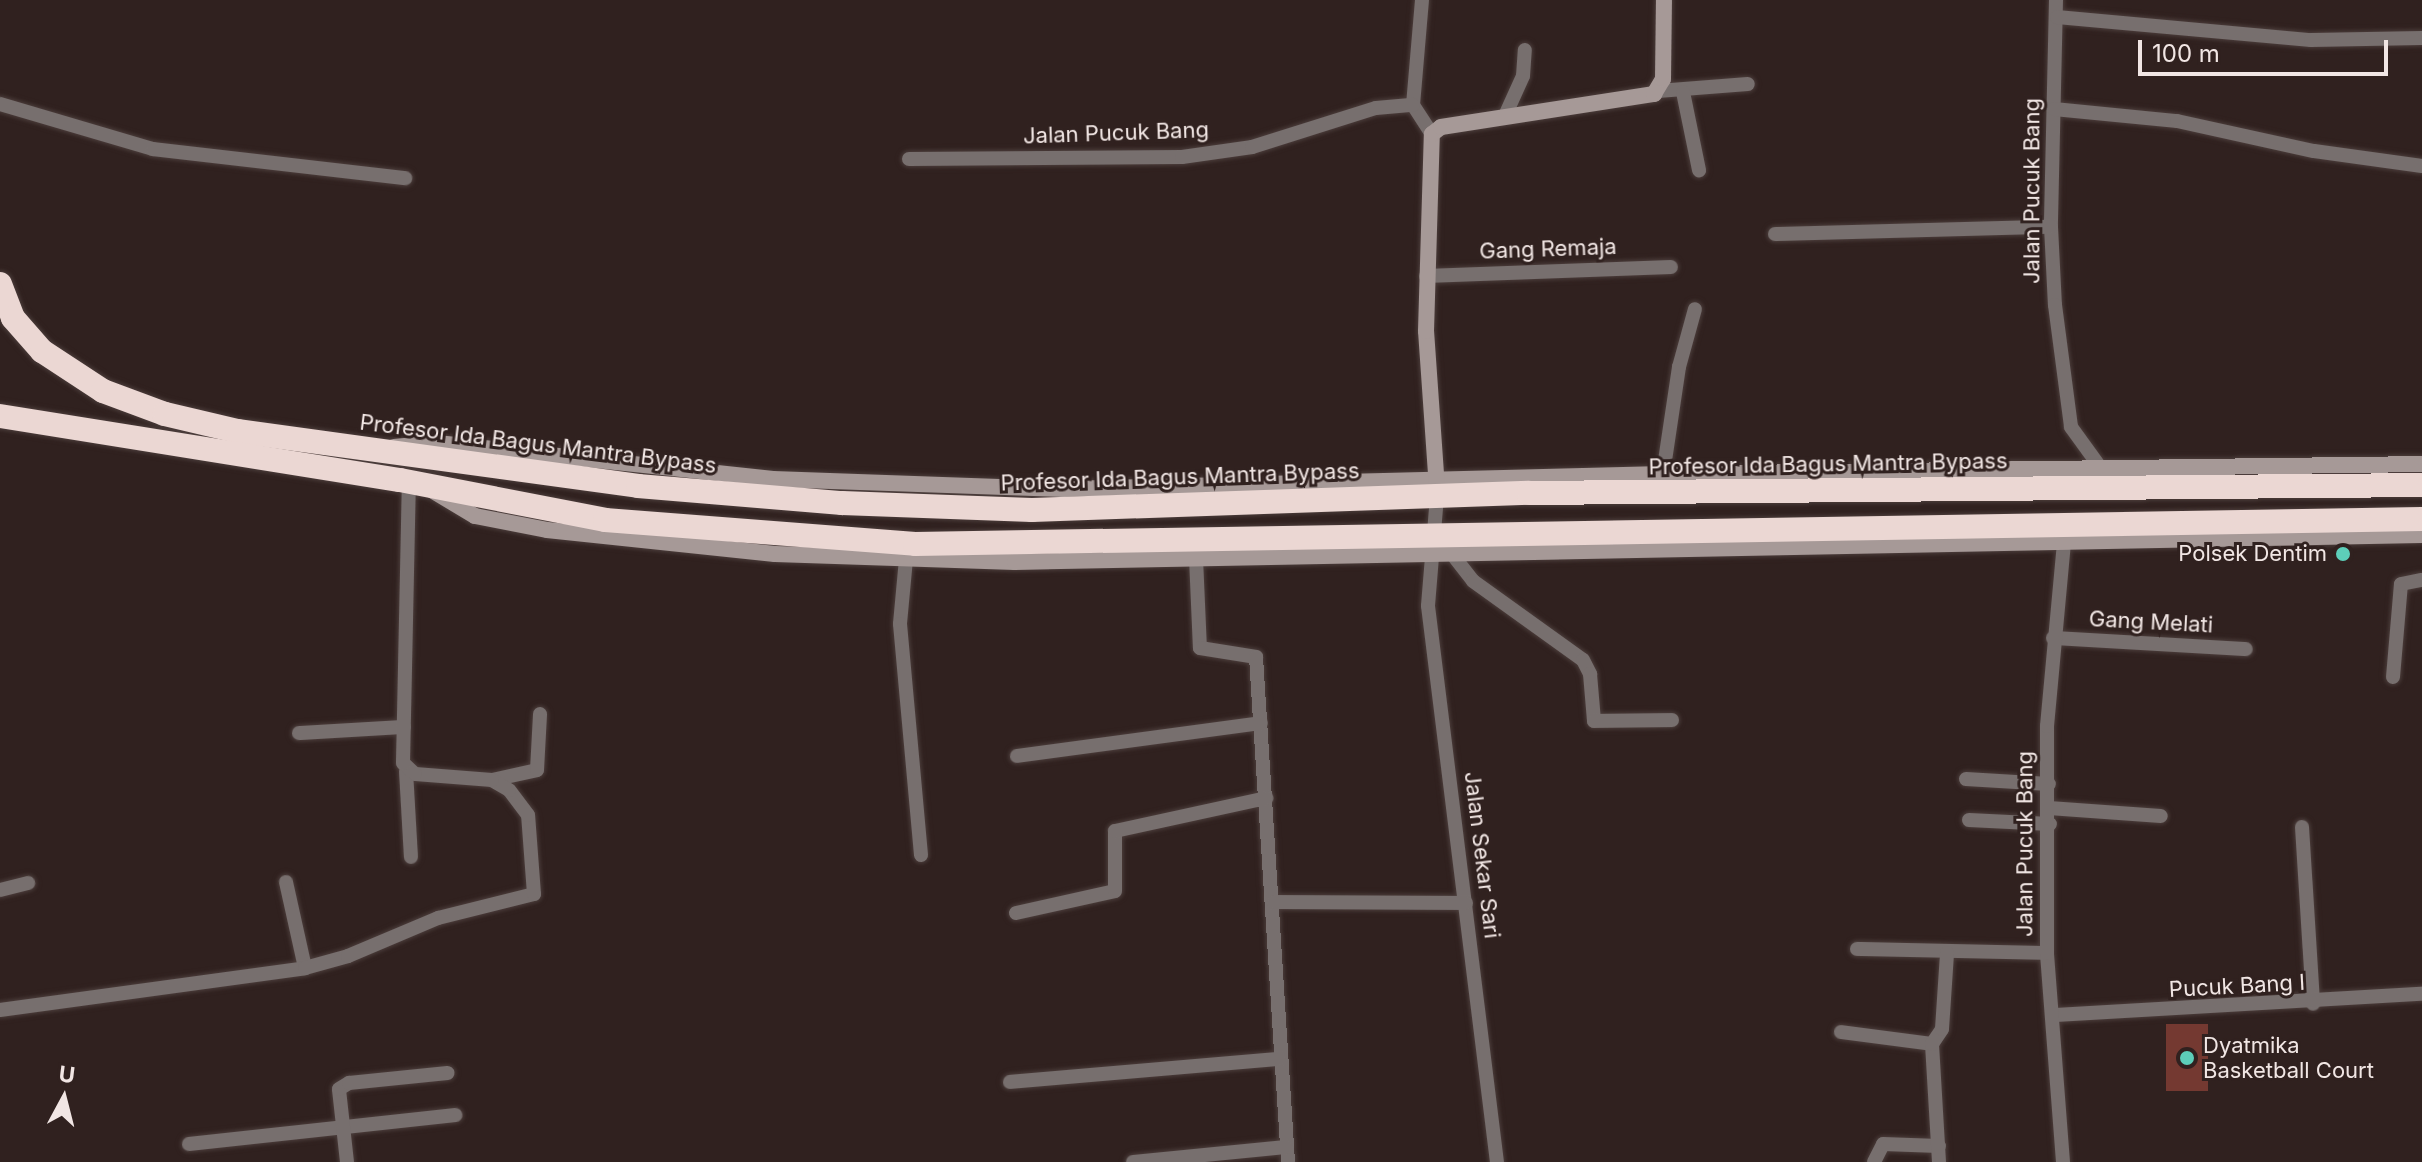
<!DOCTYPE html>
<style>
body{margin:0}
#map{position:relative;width:2422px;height:1162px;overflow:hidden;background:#30211f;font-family:Inter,sans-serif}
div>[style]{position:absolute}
.green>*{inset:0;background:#743931;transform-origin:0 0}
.roads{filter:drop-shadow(0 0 2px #4b3d3b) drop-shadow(0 0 2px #4b3d3b)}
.street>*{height:14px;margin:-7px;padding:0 7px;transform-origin:7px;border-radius:7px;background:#776f6e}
.secondary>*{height:16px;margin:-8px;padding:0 8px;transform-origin:8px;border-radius:8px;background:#a69997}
.highway>*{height:24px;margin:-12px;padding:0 12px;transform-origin:12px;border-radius:12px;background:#ebd7d3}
.dots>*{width:22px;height:22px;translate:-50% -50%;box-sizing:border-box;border:4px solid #30211f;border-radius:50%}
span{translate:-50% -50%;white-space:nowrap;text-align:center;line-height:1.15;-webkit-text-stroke:6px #30211f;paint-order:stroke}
.street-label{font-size:22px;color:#f1e6e4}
.poi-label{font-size:22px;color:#f1e6e4}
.right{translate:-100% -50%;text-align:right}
.left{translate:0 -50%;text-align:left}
.north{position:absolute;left:24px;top:1058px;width:80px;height:80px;-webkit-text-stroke:6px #30211f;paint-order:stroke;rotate:7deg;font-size:22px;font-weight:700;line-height:32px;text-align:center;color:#f1e6e4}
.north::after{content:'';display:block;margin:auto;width:28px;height:36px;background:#f1e6e4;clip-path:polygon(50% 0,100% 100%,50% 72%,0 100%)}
.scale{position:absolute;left:2138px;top:40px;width:250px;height:36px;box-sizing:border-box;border:4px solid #f1e6e4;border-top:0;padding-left:10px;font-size:24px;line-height:28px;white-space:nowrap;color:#f1e6e4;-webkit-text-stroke:6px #30211f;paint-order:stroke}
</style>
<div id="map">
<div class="green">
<i style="left:2166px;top:1024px;width:42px;height:67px"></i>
</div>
<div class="roads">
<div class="street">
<i style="left:1422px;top:0;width:105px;rotate:94.9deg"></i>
<i style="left:1413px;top:105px;width:35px;rotate:57deg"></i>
<i style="left:2056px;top:0;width:227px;rotate:91.3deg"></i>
<i style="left:2051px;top:227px;width:78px;rotate:87.1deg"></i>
<i style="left:2055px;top:305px;width:123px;rotate:82.5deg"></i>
<i style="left:2071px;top:427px;width:49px;rotate:54.1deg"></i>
<i style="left:2057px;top:17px;width:255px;rotate:5.2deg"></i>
<i style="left:2311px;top:40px;width:111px;rotate:-1deg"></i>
<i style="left:1658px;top:91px;width:90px;rotate:-4.4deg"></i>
<i style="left:1683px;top:92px;width:80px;rotate:78.4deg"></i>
<i style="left:0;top:104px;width:159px;rotate:16.4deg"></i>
<i style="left:153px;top:149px;width:254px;rotate:6.6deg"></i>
<i style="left:2054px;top:109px;width:124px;rotate:5.6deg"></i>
<i style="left:2177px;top:121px;width:140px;rotate:12.4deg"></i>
<i style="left:2314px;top:151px;width:109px;rotate:7.9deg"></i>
<i style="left:1504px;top:118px;width:46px;rotate:-65.7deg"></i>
<i style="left:1523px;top:76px;width:26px;rotate:-86deg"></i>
<i style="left:909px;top:159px;width:273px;rotate:-0.4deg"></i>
<i style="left:1182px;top:157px;width:71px;rotate:-8.1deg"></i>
<i style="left:1252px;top:147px;width:130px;rotate:-17.5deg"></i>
<i style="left:1376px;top:108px;width:37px;rotate:-5deg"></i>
<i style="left:1775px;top:234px;width:276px;rotate:-1.5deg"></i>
<i style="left:1426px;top:276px;width:245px;rotate:-2.1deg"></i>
<i style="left:1663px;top:474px;width:108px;rotate:-81.5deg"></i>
<i style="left:1679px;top:367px;width:60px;rotate:-74.6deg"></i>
<i style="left:1437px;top:496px;width:110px;rotate:94.7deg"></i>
<i style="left:1428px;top:606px;width:560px;rotate:82.93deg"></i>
<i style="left:1452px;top:554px;width:34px;rotate:52deg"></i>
<i style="left:1473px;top:581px;width:135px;rotate:35.7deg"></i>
<i style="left:1583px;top:660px;width:16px;rotate:63deg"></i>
<i style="left:1590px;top:674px;width:47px;rotate:85.1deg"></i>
<i style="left:1594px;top:721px;width:78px;rotate:-0.7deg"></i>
<i style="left:1196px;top:558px;width:90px;rotate:87.5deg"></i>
<i style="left:1200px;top:648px;width:57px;rotate:9.1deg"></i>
<i style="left:1256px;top:657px;width:506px;rotate:86.37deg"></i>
<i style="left:906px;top:559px;width:65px;rotate:95.3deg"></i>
<i style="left:900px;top:624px;width:232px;rotate:84.8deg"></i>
<i style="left:2053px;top:638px;width:193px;rotate:3.3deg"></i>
<i style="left:2393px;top:677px;width:93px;rotate:-85.1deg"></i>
<i style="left:2401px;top:584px;width:21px;rotate:-11deg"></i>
<i style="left:299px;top:733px;width:105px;rotate:-3.3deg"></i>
<i style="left:1017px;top:756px;width:246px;rotate:-7.7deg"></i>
<i style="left:406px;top:771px;width:86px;rotate:86.7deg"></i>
<i style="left:1966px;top:779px;width:83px;rotate:3.4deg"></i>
<i style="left:492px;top:780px;width:46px;rotate:-12.5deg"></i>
<i style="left:537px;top:770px;width:56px;rotate:-86.9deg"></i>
<i style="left:2049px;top:808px;width:112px;rotate:4.1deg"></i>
<i style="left:1969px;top:820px;width:81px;rotate:2.8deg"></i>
<i style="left:2302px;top:827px;width:177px;rotate:86.4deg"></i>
<i style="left:286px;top:882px;width:88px;rotate:77.5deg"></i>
<i style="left:0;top:890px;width:29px;rotate:-14deg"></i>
<i style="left:1274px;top:902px;width:192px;rotate:0.3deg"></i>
<i style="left:1016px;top:913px;width:101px;rotate:-12.5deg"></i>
<i style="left:1115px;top:891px;width:60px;rotate:-90deg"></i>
<i style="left:1115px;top:831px;width:155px;rotate:-12.3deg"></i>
<i style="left:1857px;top:949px;width:190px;rotate:1.2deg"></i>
<i style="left:0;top:1010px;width:308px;rotate:-7.8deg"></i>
<i style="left:305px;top:968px;width:45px;rotate:-15.6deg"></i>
<i style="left:348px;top:956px;width:98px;rotate:-22.9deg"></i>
<i style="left:438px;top:918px;width:99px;rotate:-14deg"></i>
<i style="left:534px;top:894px;width:79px;rotate:-94.3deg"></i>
<i style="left:528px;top:815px;width:31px;rotate:-127deg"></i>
<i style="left:509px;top:790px;width:20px;rotate:-150deg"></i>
<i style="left:492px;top:780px;width:77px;rotate:-175.5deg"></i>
<i style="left:415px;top:774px;width:16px;rotate:-137deg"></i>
<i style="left:403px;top:763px;width:280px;rotate:-88.8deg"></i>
<i style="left:2054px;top:1015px;width:369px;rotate:-3.3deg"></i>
<i style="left:1841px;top:1032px;width:92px;rotate:7.5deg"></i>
<i style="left:1010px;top:1082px;width:270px;rotate:-4.9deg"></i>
<i style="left:189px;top:1144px;width:268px;rotate:-6.2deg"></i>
<i style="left:347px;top:1162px;width:73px;rotate:-96.3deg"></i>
<i style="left:339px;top:1089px;width:12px;rotate:-31deg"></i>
<i style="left:349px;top:1083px;width:99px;rotate:-5.8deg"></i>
<i style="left:1133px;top:1162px;width:154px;rotate:-5.6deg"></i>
<i style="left:1874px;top:1162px;width:20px;rotate:-63deg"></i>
<i style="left:1883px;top:1144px;width:56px;rotate:2deg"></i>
<i style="left:1939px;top:1162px;width:118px;rotate:-93.4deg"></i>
<i style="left:1932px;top:1044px;width:18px;rotate:-56deg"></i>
<i style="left:1942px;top:1029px;width:76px;rotate:-86.2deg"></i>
<i style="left:2063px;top:1162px;width:210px;rotate:-94.4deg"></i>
<i style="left:2047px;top:953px;width:227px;rotate:-90deg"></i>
<i style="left:2047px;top:726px;width:195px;rotate:-84.7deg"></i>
</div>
<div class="secondary">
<i style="left:394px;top:447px;width:43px;rotate:-5.3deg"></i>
<i style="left:437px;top:443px;width:338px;rotate:6.1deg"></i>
<i style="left:773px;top:479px;width:290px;rotate:2deg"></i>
<i style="left:1063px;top:489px;width:600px;rotate:-1.43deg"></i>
<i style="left:1663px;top:474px;width:759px;rotate:-0.75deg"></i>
<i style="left:1437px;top:488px;width:157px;rotate:-94deg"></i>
<i style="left:1426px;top:331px;width:197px;rotate:-88.3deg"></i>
<i style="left:1432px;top:134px;width:11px;rotate:-38deg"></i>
<i style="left:1441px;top:127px;width:216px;rotate:-8.8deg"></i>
<i style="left:1654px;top:94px;width:17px;rotate:-59deg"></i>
<i style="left:1663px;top:79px;width:79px;rotate:-89.3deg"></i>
<i style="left:433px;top:491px;width:49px;rotate:30.8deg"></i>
<i style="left:475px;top:516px;width:73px;rotate:11deg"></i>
<i style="left:547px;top:530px;width:229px;rotate:6deg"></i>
<i style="left:775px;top:554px;width:240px;rotate:1.9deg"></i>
<i style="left:1015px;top:562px;width:1407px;rotate:-1.1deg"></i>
</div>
<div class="highway">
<i style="left:0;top:284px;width:36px;rotate:69deg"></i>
<i style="left:13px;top:318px;width:44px;rotate:48.7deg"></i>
<i style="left:42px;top:351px;width:73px;rotate:33.3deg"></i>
<i style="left:103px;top:391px;width:66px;rotate:20.4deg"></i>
<i style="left:165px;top:414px;width:74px;rotate:13.3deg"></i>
<i style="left:237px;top:431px;width:405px;rotate:7.8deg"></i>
<i style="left:638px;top:486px;width:205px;rotate:4.8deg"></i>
<i style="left:842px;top:503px;width:190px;rotate:2.1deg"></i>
<i style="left:1032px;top:510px;width:497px;rotate:-2deg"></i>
<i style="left:1529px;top:493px;width:893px;rotate:-0.51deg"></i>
<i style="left:0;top:416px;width:405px;rotate:9.1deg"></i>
<i style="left:400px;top:480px;width:209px;rotate:11deg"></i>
<i style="left:605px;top:520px;width:311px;rotate:4.4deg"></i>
<i style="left:915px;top:544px;width:1507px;rotate:-0.95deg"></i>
</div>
</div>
<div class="dots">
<i style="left:2343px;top:554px;background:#5dceb9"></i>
<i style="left:2187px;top:1058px;background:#5dceb9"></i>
</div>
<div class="street-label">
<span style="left:1116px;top:133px;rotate:-2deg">Jalan Pucuk Bang</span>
<span style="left:2032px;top:191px;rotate:-90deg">Jalan Pucuk Bang</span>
<span style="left:1548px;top:249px;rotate:-2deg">Gang Remaja</span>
<span style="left:538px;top:444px;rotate:7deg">Profesor Ida Bagus Mantra Bypass</span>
<span style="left:1828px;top:464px;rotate:-1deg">Profesor Ida Bagus Mantra Bypass</span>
<span style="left:1180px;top:477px;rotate:-2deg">Profesor Ida Bagus Mantra Bypass</span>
<span style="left:2151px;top:622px;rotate:3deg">Gang Melati</span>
<span style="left:2025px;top:844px;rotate:-90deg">Jalan Pucuk Bang</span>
<span style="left:1482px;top:855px;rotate:83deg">Jalan Sekar Sari</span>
<span style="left:2237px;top:986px;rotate:-3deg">Pucuk Bang I</span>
</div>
<div class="poi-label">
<span class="right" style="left:2327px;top:554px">Polsek Dentim</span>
<span class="left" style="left:2203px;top:1058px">Dyatmika<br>Basketball Court</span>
</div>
<div class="north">U</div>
<div class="scale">100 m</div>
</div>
